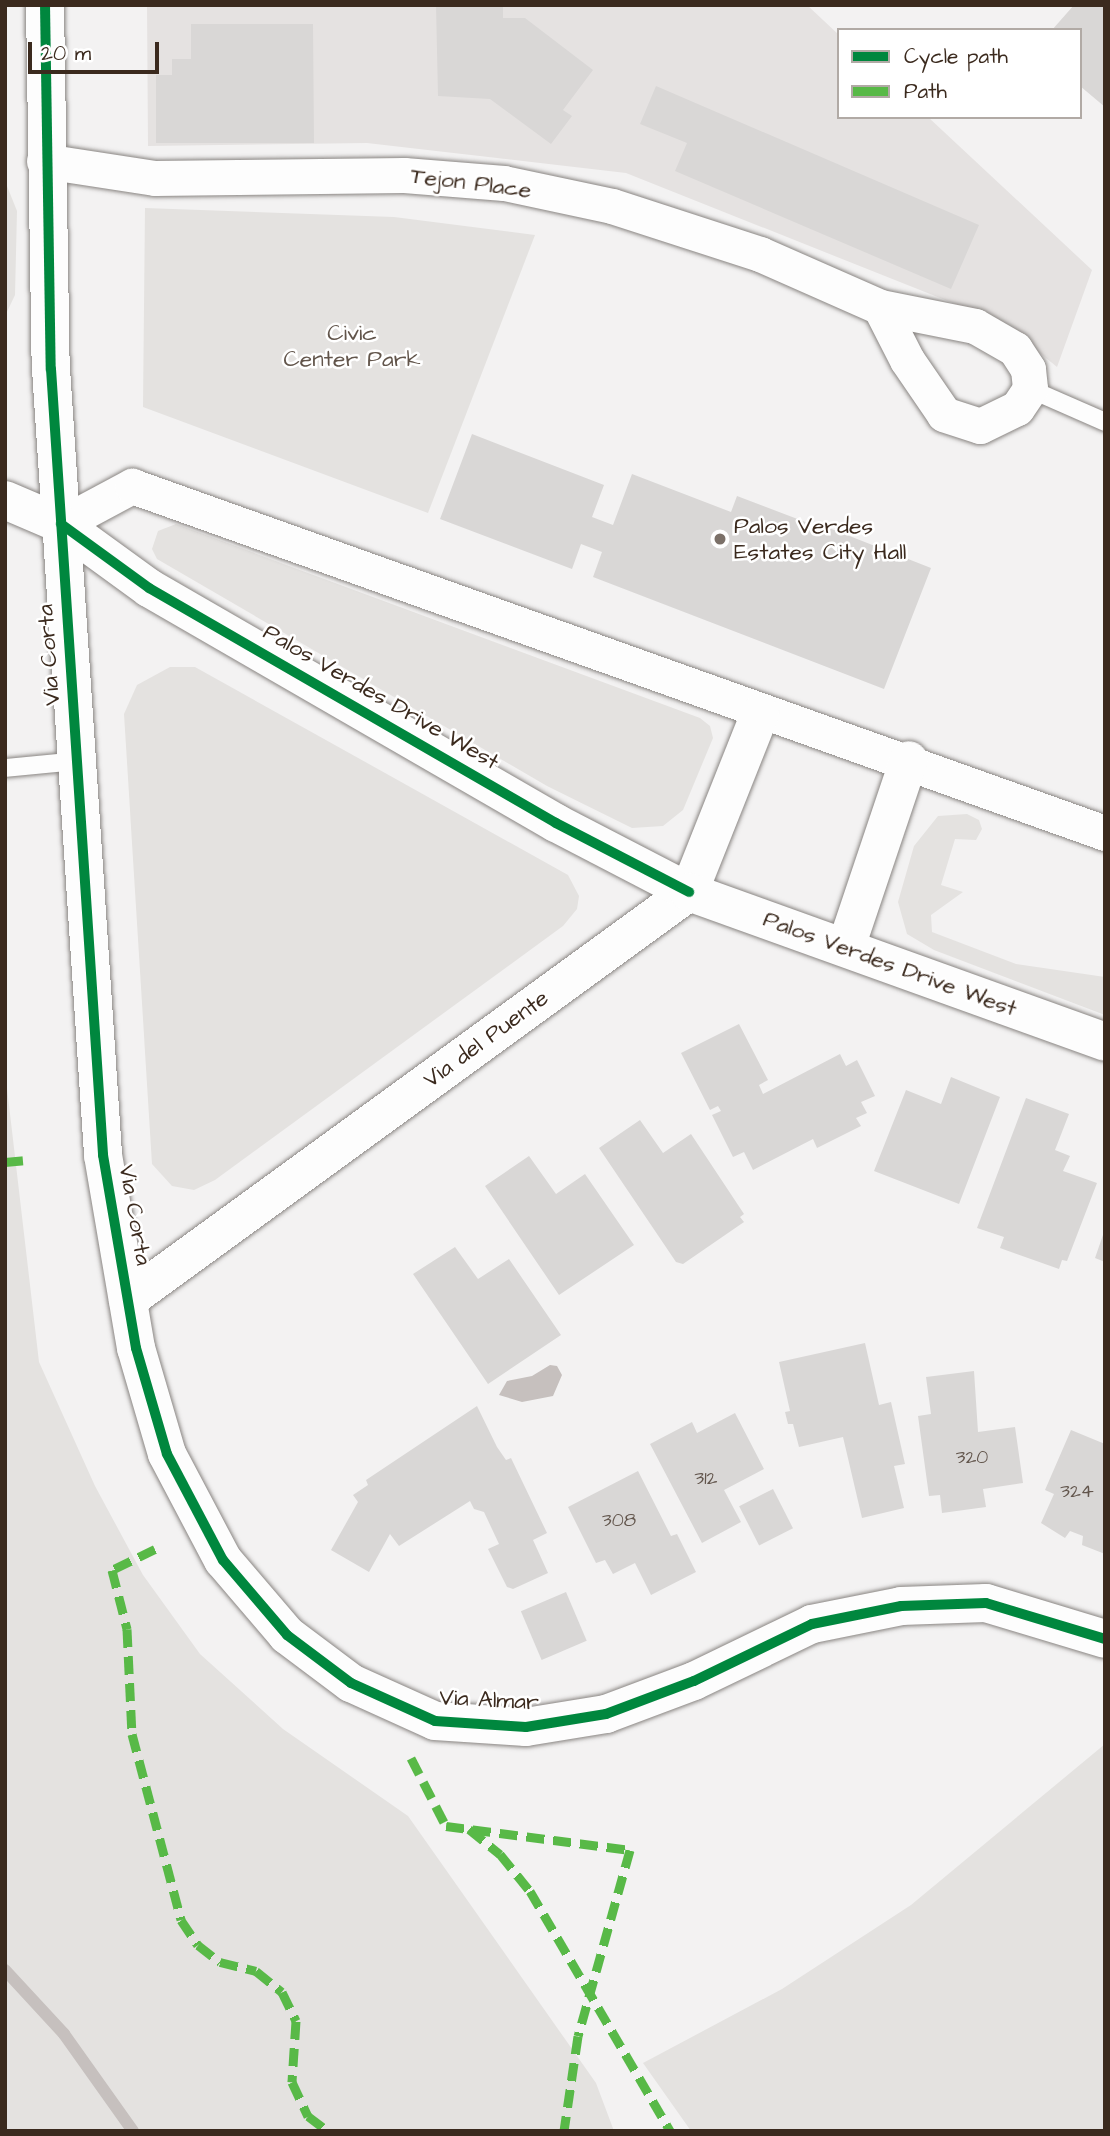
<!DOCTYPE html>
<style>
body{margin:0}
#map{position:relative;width:1110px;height:2136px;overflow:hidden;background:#f3f2f2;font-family:"Architects Daughter",sans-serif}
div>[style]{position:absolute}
.built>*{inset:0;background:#e5e2e1}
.green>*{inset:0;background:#e4e2e0}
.water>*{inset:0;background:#c6c0be}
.stream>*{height:12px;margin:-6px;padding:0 6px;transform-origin:6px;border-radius:6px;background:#c6c0be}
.building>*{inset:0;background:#d9d7d6;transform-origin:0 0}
.roads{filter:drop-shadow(0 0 2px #898582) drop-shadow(0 0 2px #898582)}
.lane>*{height:18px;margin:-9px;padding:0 9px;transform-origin:9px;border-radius:9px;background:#fdfdfd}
.street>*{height:35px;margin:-17.5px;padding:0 17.5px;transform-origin:17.5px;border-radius:17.5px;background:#fdfdfd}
.secondary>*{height:38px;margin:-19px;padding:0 19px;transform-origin:19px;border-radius:19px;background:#fdfdfd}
.primary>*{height:38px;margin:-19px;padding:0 19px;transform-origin:19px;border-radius:19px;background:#fdfdfd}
.quiet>*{height:9px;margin-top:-4.5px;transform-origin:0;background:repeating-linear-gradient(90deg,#58b947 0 18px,transparent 0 27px)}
.cycleway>*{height:10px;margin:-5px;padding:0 5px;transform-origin:5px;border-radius:5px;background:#00873e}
.dots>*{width:19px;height:19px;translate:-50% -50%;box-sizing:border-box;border:4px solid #fff;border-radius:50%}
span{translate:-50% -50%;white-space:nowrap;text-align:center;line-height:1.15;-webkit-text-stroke:5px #fff;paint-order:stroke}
.number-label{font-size:19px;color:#62554c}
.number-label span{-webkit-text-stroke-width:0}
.street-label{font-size:23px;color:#3b2a1e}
.park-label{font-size:23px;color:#62554b}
.poi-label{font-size:23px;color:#3b2a1e}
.left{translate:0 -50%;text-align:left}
.frame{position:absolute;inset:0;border:7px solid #3b2a1e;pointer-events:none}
.legend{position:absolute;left:837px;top:28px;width:245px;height:91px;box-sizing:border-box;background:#fff;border:2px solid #b1aaa5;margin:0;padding:9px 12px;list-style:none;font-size:21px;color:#3b2a1e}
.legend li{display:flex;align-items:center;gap:14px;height:35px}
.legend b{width:35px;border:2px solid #b1aaa5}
.scale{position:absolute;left:28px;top:42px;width:131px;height:32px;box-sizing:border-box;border:4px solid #3b2a1e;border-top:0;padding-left:9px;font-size:21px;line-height:24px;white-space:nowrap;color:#3b2a1e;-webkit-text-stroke:5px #fff;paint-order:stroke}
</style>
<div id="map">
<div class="built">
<i style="clip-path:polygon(147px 5px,807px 5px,839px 35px,839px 117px,928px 117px,1092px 270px,1057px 367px,1003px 323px,626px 173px,367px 143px,148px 146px)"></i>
</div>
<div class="green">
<i style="clip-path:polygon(5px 181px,17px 211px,15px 295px,5px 316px)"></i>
<i style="clip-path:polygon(145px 208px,394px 217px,535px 235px,428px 513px,143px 407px)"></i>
<i style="clip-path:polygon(176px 524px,700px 718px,710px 726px,713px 738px,683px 810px,663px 826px,632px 828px,547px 786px,157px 559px,152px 549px,158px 531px)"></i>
<i style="clip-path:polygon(170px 667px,195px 667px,568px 875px,579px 896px,577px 909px,563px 926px,215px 1180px,194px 1190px,172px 1186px,152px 1164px,124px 714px,137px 685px)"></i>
<i style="clip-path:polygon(967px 814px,979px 820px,982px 829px,976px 840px,955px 839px,941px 885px,963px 892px,931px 915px,932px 932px,1016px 964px,1105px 977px,1105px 1015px,934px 950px,907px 934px,898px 902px,914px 846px,938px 816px)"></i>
<i style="clip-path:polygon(5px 1071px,39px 1362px,95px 1486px,143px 1575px,200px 1654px,283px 1729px,408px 1816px,596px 2083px,614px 2131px,5px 2131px)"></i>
<i style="clip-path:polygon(1105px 1744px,1105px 2131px,691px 2131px,643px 2063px,782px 1989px,911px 1905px)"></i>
</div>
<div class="water">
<i style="clip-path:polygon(550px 1365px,557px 1366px,562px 1375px,553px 1396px,522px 1402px,499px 1395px,507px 1381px,532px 1376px)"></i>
</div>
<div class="stream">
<i style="left:5px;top:1970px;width:87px;rotate:47.3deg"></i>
<i style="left:64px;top:2034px;width:119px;rotate:54.6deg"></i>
</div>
<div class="building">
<i style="clip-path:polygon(436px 5px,503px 5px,503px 18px,525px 18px,593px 70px,563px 110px,572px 116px,551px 144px,490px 99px,438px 96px)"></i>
<i style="clip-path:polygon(1074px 5px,1105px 5px,1105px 107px,1080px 86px,1080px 30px,1052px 30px)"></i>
<i style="clip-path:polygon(191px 24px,313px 24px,314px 143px,156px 143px,156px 75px,172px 75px,172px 59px,191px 59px)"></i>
<i style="clip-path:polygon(656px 86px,979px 225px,951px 289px,675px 171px,687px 143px,640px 124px)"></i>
<i style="clip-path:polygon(472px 434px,604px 485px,592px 517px,613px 525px,632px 474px,731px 512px,737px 496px,808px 523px,806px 529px,820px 535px,824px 526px,931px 568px,884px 689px,593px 577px,602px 552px,581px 544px,572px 569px,440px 519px)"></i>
<i style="clip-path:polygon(739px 1024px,768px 1080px,759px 1085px,763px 1094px,840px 1054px,846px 1066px,857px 1060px,875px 1096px,861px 1102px,867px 1113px,856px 1118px,861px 1126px,817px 1148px,813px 1139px,753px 1170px,744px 1152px,733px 1157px,712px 1115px,721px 1111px,718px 1106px,710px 1110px,681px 1053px)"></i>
<i style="clip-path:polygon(951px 1077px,1000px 1097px,959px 1204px,874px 1171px,906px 1090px,941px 1104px)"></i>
<i style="clip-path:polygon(1026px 1098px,1069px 1114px,1055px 1150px,1070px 1156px,1063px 1171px,1097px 1183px,1067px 1261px,1062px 1260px,1059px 1269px,1000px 1248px,1004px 1237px,977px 1228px)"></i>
<i style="clip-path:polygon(640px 1120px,663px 1153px,691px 1134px,744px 1214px,740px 1217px,744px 1222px,683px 1264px,676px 1262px,599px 1148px)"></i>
<i style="clip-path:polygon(529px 1156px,556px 1194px,585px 1174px,634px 1245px,559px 1295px,485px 1186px)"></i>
<i style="clip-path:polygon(1104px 1232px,1105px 1232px,1105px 1262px,1095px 1258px)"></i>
<i style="clip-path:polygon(455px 1247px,478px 1279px,509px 1259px,561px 1335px,488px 1384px,413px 1274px)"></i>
<i style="clip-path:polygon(865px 1343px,879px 1405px,891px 1402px,905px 1464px,894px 1466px,904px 1508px,862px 1518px,843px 1437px,799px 1447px,793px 1424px,788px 1424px,785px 1412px,790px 1411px,779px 1362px)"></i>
<i style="clip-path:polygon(974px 1371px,978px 1432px,1015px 1427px,1023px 1483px,983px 1489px,986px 1507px,942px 1513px,940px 1495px,929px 1496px,918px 1416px,931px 1414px,926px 1377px)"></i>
<i style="clip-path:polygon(477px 1406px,497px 1447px,506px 1460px,511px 1458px,547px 1533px,533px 1540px,548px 1573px,513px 1589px,507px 1587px,488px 1549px,499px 1544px,484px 1512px,474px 1509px,470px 1501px,399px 1546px,390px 1534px,369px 1572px,331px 1550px,358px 1502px,353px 1495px,368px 1485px,366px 1480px)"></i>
<i style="clip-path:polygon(735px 1413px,764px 1469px,724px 1490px,741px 1522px,702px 1543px,650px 1444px,692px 1422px,697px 1433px)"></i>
<i style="clip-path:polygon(1071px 1430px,1105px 1444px,1105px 1554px,1082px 1545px,1083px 1536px,1070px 1531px,1065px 1538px,1041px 1523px,1054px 1494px,1045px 1490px)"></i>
<i style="clip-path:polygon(638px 1471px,671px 1536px,677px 1534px,696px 1572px,651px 1595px,635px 1563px,613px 1574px,605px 1560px,596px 1563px,568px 1507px)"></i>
<i style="left:773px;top:1489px;width:44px;height:38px;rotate:63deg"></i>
<i style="left:566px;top:1592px;width:53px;height:49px;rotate:67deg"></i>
</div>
<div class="roads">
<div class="lane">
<i style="left:1030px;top:389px;width:82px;rotate:23.7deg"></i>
<i style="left:5px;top:768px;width:73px;rotate:-5.5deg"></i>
</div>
<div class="street">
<i style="left:44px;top:161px;width:112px;rotate:8.7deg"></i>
<i style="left:155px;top:178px;width:249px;rotate:-0.7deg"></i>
<i style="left:404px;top:175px;width:100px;rotate:4.6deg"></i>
<i style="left:504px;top:183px;width:110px;rotate:12deg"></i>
<i style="left:612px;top:206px;width:156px;rotate:18deg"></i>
<i style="left:760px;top:254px;width:131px;rotate:23.8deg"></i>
<i style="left:880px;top:307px;width:97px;rotate:11.3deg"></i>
<i style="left:975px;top:326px;width:46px;rotate:29.9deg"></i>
<i style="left:1015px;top:349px;width:24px;rotate:57deg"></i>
<i style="left:1028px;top:369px;width:20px;rotate:84deg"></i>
<i style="left:1030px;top:389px;width:23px;rotate:124deg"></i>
<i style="left:1017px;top:408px;width:41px;rotate:154.1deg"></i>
<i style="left:980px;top:426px;width:38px;rotate:-162deg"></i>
<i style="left:944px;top:414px;width:65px;rotate:-124.4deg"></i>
<i style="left:907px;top:360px;width:59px;rotate:-117deg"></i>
<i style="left:61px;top:524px;width:81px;rotate:-28.2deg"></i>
<i style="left:132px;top:486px;width:1033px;rotate:19.63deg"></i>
</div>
<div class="secondary">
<i style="left:45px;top:5px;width:364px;rotate:89.1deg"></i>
<i style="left:51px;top:369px;width:788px;rotate:86.21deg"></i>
<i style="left:103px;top:1155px;width:196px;rotate:80.3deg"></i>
<i style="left:136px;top:1348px;width:110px;rotate:73.7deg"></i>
<i style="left:167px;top:1454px;width:120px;rotate:62.2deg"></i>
<i style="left:223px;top:1560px;width:99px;rotate:49.5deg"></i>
<i style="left:287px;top:1635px;width:80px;rotate:36.9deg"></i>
<i style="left:351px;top:1683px;width:92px;rotate:24.3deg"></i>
<i style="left:435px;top:1721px;width:91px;rotate:3.8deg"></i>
<i style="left:526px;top:1727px;width:81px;rotate:-9.2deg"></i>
<i style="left:606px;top:1714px;width:94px;rotate:-20.6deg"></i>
<i style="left:694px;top:1681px;width:131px;rotate:-25.8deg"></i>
<i style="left:812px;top:1624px;width:91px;rotate:-11.4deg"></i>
<i style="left:901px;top:1606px;width:85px;rotate:-2deg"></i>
<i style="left:986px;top:1603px;width:124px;rotate:16.8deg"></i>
<i style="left:846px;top:947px;width:197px;rotate:-71.4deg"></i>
<i style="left:128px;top:1300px;width:694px;rotate:-36.03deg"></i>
<i style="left:689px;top:892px;width:192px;rotate:-68.3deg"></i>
</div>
<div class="primary">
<i style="left:5px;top:500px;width:61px;rotate:23.2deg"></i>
<i style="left:61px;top:524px;width:109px;rotate:36deg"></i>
<i style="left:149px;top:588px;width:470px;rotate:30deg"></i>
<i style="left:556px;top:823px;width:150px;rotate:27.4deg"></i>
<i style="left:689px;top:892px;width:442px;rotate:19.8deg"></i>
</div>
</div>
<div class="quiet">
<i style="left:5px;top:1162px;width:22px;rotate:-5deg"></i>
<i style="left:155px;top:1549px;width:48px;rotate:154deg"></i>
<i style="left:112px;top:1570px;width:61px;rotate:75.7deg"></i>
<i style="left:127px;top:1629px;width:105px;rotate:87.3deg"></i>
<i style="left:132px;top:1734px;width:192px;rotate:75.2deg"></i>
<i style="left:181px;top:1920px;width:30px;rotate:56deg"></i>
<i style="left:198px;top:1945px;width:28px;rotate:38deg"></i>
<i style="left:220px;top:1962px;width:37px;rotate:14deg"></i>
<i style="left:256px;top:1971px;width:33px;rotate:39deg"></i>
<i style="left:282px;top:1992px;width:32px;rotate:64deg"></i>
<i style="left:296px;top:2021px;width:61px;rotate:93.8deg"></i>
<i style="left:292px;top:2082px;width:38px;rotate:65deg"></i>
<i style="left:308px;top:2116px;width:25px;rotate:37deg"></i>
<i style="left:411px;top:1758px;width:76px;rotate:62.8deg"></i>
<i style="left:446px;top:1826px;width:186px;rotate:7.4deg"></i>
<i style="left:630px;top:1850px;width:193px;rotate:105.6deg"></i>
<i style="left:578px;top:2036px;width:96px;rotate:98.4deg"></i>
<i style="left:469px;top:1829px;width:40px;rotate:39deg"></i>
<i style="left:500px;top:1854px;width:48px;rotate:51deg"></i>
<i style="left:530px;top:1891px;width:278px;rotate:59.7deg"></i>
</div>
<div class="cycleway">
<i style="left:45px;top:5px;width:364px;rotate:89.1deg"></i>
<i style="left:51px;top:369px;width:788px;rotate:86.21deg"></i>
<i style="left:103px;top:1155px;width:196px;rotate:80.3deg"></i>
<i style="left:136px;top:1348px;width:110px;rotate:73.7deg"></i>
<i style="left:167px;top:1454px;width:120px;rotate:62.2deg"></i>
<i style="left:223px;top:1560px;width:99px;rotate:49.5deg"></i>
<i style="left:287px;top:1635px;width:80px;rotate:36.9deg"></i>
<i style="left:351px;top:1683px;width:92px;rotate:24.3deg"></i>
<i style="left:435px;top:1721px;width:91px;rotate:3.8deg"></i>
<i style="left:526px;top:1727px;width:81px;rotate:-9.2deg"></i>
<i style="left:606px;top:1714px;width:94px;rotate:-20.6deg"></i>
<i style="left:694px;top:1681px;width:131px;rotate:-25.8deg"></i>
<i style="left:812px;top:1624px;width:91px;rotate:-11.4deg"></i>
<i style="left:901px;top:1606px;width:85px;rotate:-2deg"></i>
<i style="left:986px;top:1603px;width:124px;rotate:16.8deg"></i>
<i style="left:61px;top:524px;width:109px;rotate:36deg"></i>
<i style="left:149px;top:588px;width:470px;rotate:30deg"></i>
<i style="left:556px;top:823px;width:150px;rotate:27.4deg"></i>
</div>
<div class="dots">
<i style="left:720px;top:539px;background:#7b7068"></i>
</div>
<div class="number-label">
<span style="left:972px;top:1458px">320</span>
<span style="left:706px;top:1479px">312</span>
<span style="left:1077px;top:1492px">324</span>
<span style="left:619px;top:1521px">308</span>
</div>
<div class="street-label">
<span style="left:471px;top:183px;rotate:7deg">Tejon Place</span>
<span style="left:49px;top:655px;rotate:-94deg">Via Corta</span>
<span style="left:381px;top:697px;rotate:30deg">Palos Verdes Drive West</span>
<span style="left:890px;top:964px;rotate:20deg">Palos Verdes Drive West</span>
<span style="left:486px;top:1039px;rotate:-36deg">Via del Puente</span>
<span style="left:135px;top:1215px;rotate:80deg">Via Corta</span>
<span style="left:489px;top:1700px;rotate:3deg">Via Almar</span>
</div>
<div class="park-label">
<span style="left:352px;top:346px">Civic<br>Center Park</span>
</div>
<div class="poi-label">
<span class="left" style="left:734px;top:539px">Palos Verdes<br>Estates City Hall</span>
</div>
<div class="frame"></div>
<ul class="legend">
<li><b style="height:9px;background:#00873e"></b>Cycle path</li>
<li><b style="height:9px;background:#58b947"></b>Path</li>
</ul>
<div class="scale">20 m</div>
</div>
